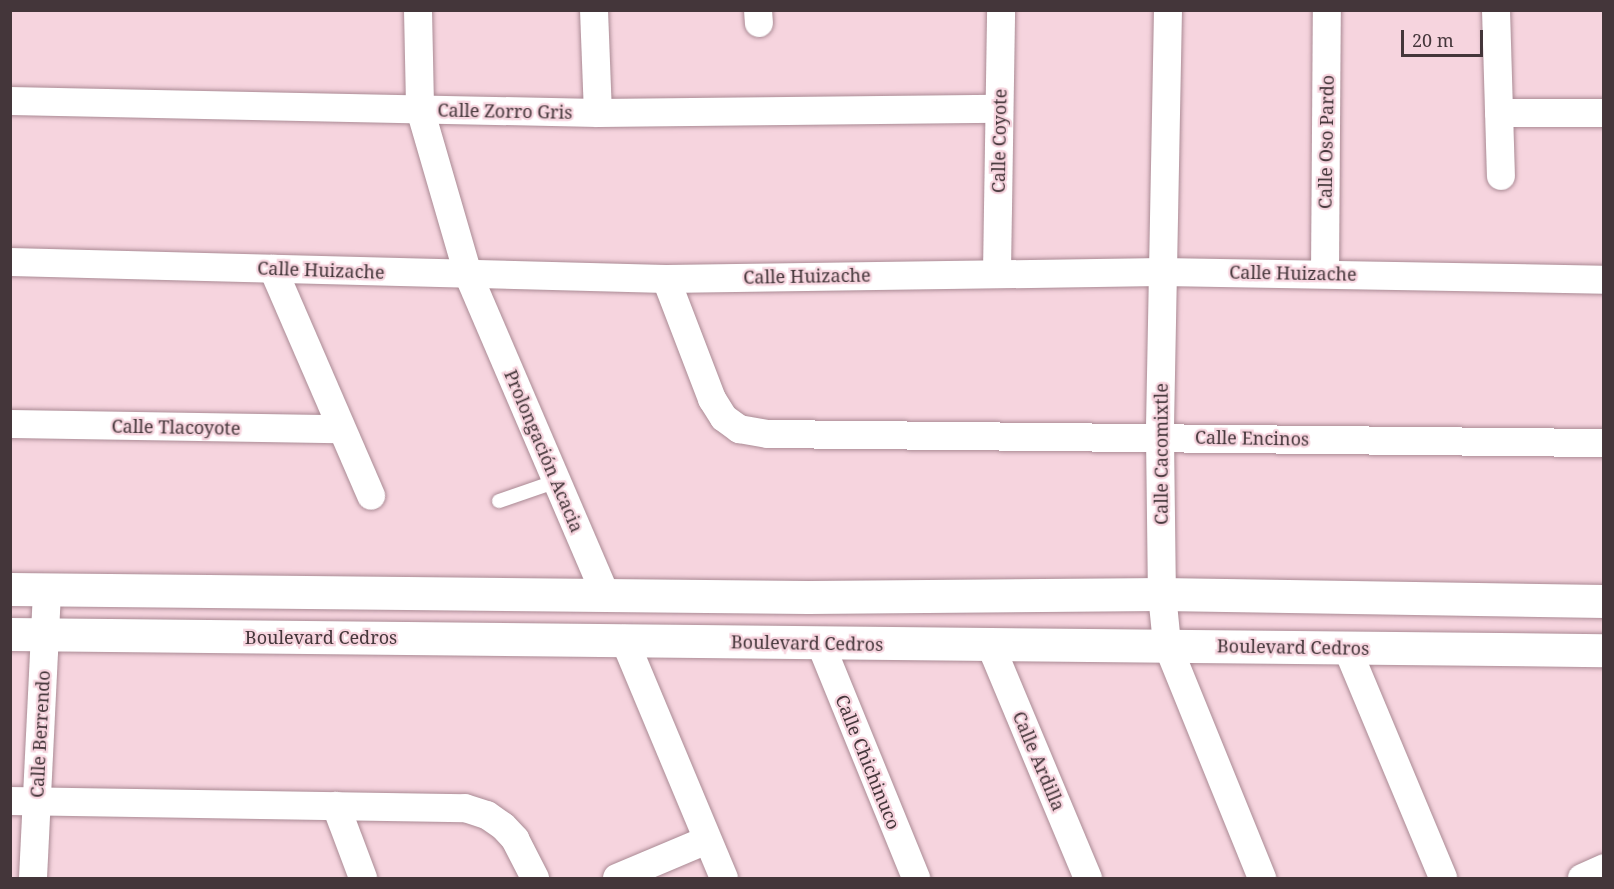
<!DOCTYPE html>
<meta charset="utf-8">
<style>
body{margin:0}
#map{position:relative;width:1614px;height:889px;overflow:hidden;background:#f6d4de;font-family:"Noto Serif",serif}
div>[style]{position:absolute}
.roads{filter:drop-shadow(0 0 2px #aa8a94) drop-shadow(0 0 2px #aa8a94)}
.lane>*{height:14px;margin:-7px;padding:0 7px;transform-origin:7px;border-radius:7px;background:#fff}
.street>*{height:28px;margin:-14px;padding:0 14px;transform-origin:14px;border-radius:14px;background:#fff}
.secondary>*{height:33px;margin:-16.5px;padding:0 16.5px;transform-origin:16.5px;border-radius:16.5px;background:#fff}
span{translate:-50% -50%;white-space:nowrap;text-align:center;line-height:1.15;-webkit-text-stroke:4.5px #f6d4de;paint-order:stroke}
.street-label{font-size:18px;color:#44363a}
.frame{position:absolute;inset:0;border:12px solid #44363a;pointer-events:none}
.scale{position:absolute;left:1401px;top:30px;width:82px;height:27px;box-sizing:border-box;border:3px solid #44363a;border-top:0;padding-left:8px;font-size:18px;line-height:21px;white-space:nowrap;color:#44363a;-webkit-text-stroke:4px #f6d4de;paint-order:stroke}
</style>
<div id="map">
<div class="roads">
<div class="lane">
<i style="left:499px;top:501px;width:61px;rotate:-19deg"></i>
</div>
<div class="street">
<i style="left:418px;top:10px;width:99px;rotate:88.8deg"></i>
<i style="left:420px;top:109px;width:172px;rotate:73.8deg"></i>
<i style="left:468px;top:274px;width:346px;rotate:66.8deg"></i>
<i style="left:594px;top:10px;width:103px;rotate:87.8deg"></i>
<i style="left:758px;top:10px;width:13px;rotate:86deg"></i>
<i style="left:1168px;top:10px;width:426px;rotate:91.1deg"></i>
<i style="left:1160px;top:436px;width:158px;rotate:89.3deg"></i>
<i style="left:1162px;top:594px;width:50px;rotate:84.3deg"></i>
<i style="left:1167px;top:644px;width:253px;rotate:67.9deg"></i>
<i style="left:1496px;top:10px;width:166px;rotate:88.3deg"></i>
<i style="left:10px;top:101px;width:588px;rotate:1.17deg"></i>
<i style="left:598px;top:113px;width:401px;rotate:-0.6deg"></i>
<i style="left:1499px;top:113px;width:105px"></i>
<i style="left:10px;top:262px;width:656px;rotate:1.48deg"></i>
<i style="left:666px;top:279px;width:496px;rotate:-0.8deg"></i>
<i style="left:1162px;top:272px;width:442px;rotate:1deg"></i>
<i style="left:273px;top:269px;width:247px;rotate:66.6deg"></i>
<i style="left:997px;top:272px;width:262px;rotate:-89.1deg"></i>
<i style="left:1325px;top:273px;width:263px;rotate:-89.6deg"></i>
<i style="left:666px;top:279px;width:129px;rotate:69deg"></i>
<i style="left:712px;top:399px;width:22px;rotate:58deg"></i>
<i style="left:724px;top:418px;width:19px;rotate:36deg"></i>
<i style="left:739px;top:429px;width:29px;rotate:10deg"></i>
<i style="left:768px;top:434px;width:836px;rotate:0.62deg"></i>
<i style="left:10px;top:424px;width:331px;rotate:0.9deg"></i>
<i style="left:624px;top:639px;width:259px;rotate:67.3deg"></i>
<i style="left:990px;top:644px;width:254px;rotate:67.3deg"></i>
<i style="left:821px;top:645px;width:252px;rotate:67.8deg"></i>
<i style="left:1347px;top:648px;width:249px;rotate:67.3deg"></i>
<i style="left:10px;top:801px;width:455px;rotate:0.9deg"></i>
<i style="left:465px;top:808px;width:23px;rotate:18deg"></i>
<i style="left:487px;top:815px;width:19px;rotate:35deg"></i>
<i style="left:503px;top:826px;width:18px;rotate:47deg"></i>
<i style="left:515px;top:839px;width:44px;rotate:62.9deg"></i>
<i style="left:336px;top:806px;width:77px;rotate:69.4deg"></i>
<i style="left:33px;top:878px;width:288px;rotate:-87.2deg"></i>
<i style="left:617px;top:878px;width:98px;rotate:-22.9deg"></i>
<i style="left:1582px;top:878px;width:24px;rotate:-24deg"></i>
</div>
<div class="secondary">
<i style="left:10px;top:589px;width:798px;rotate:0.57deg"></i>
<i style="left:808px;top:597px;width:354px;rotate:-0.5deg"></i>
<i style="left:1162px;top:594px;width:442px;rotate:0.9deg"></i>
<i style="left:10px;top:634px;width:1594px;rotate:0.58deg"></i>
</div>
</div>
<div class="street-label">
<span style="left:505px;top:111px;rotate:1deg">Calle Zorro Gris</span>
<span style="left:999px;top:141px;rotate:-89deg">Calle Coyote</span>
<span style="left:1326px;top:142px;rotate:-89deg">Calle Oso Pardo</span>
<span style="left:321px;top:270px;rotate:2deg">Calle Huizache</span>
<span style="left:1293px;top:273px;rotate:1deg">Calle Huizache</span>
<span style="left:807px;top:276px;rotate:-1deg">Calle Huizache</span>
<span style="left:176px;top:427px;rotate:1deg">Calle Tlacoyote</span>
<span style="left:1252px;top:438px;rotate:1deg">Calle Encinos</span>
<span style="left:544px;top:451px;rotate:67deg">Prolongación Acacia</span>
<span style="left:1161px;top:454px;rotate:-90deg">Calle Cacomixtle</span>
<span style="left:321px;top:637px">Boulevard Cedros</span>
<span style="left:807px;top:643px;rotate:1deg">Boulevard Cedros</span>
<span style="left:1293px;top:647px;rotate:1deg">Boulevard Cedros</span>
<span style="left:40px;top:734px;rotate:-87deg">Calle Berrendo</span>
<span style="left:1039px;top:761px;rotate:67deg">Calle Ardilla</span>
<span style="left:868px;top:762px;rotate:68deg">Calle Chichinuco</span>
</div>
<div class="frame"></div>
<div class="scale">20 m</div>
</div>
